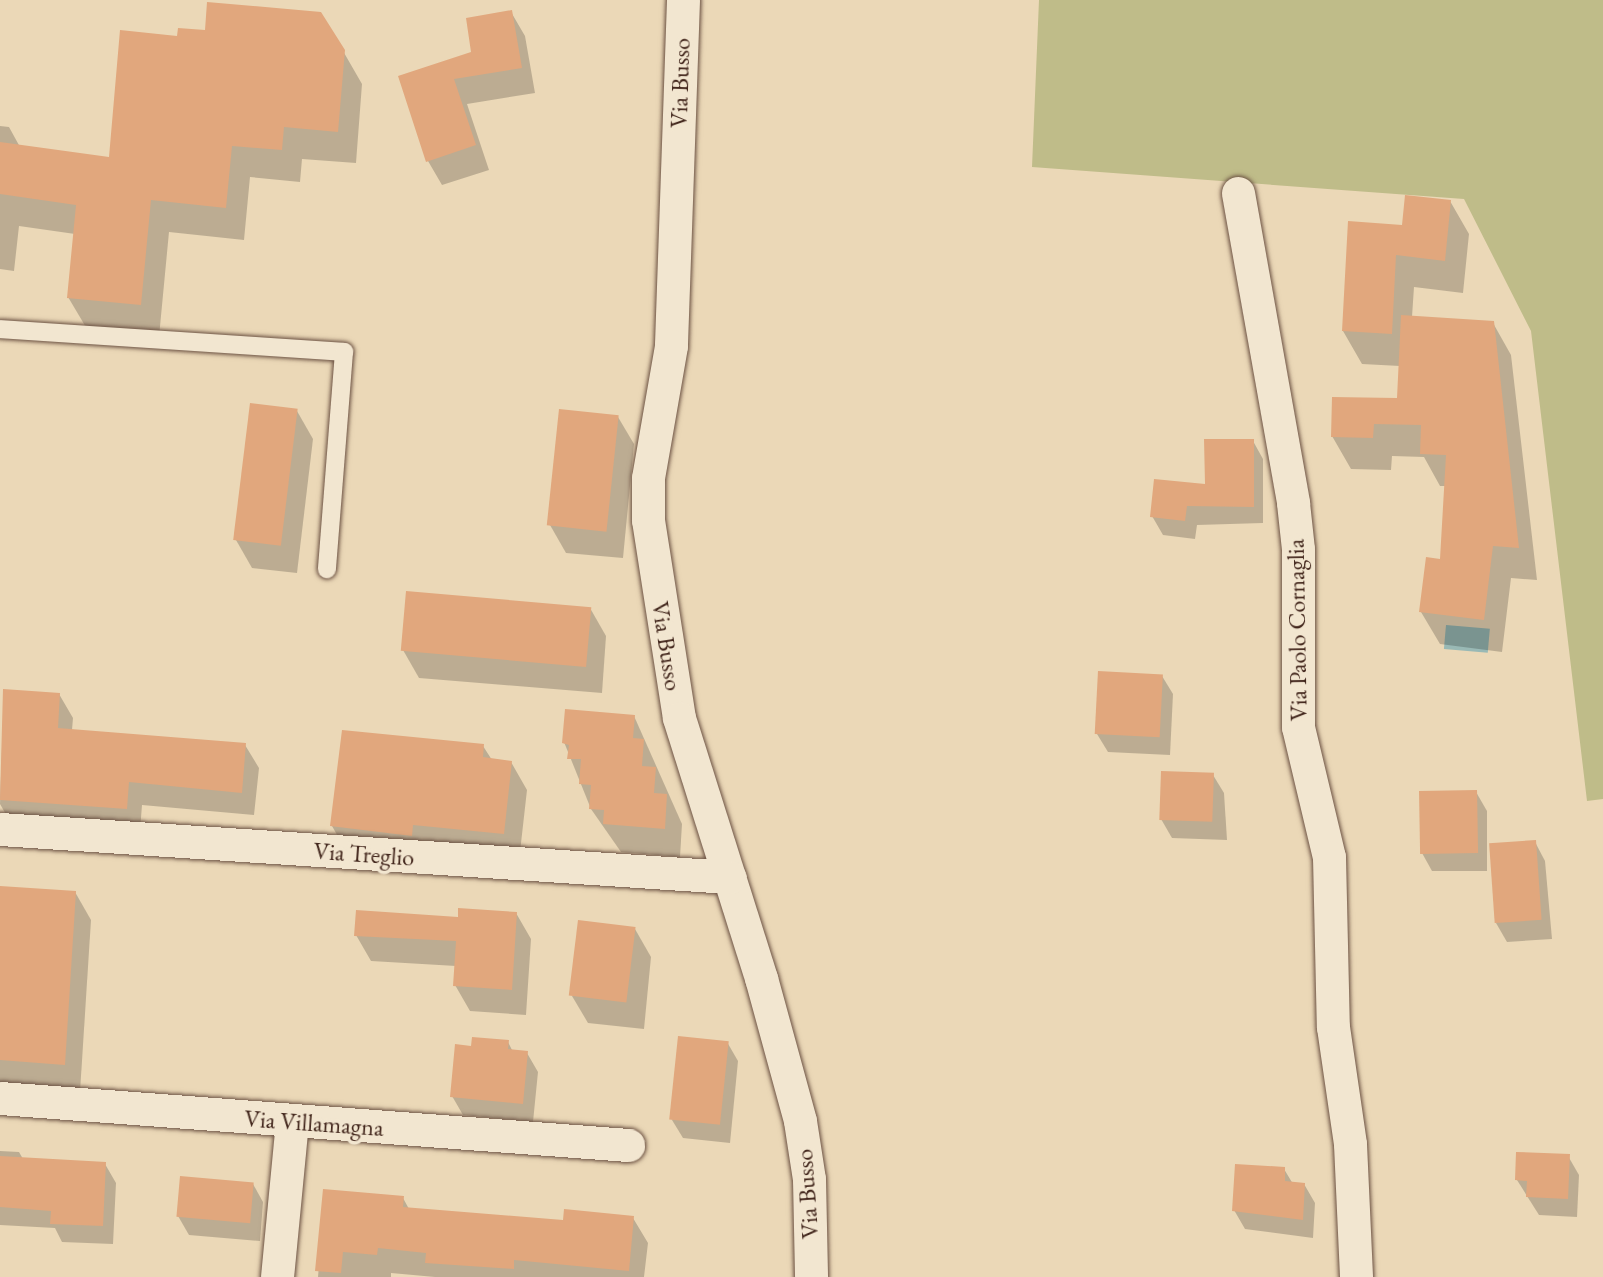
<!DOCTYPE html>
<style>
body{margin:0}
#map{position:relative;width:1603px;height:1277px;overflow:hidden;background:#ebd8b7;font-family:"EB Garamond",serif}
div>[style]{position:absolute}
.green>*{inset:0;background:#bfbc89}
.water>*{inset:0;background:#99b9b5;transform-origin:0 0}
.shadow>*{inset:0;background:#0003}
.building>*{inset:0;background:#e1a77d;transform-origin:0 0}
.roads{filter:drop-shadow(0 0 2px #6c5243) drop-shadow(0 0 2px #6c5243)}
.lane>*{height:18px;margin:-9px;padding:0 9px;transform-origin:9px;border-radius:9px;background:#f2e6d0}
.street>*{height:33px;margin:-16.5px;padding:0 16.5px;transform-origin:16.5px;border-radius:16.5px;background:#f2e6d0}
span{translate:-50% -50%;white-space:nowrap;text-align:center;line-height:1.15;-webkit-text-stroke:7px #f2e6d0;paint-order:stroke}
.street-label{font-size:24px;color:#42261c}
</style>
<div id="map">
<div class="green">
<i style="clip-path:polygon(1039px 0,1603px 0,1603px 799px,1587px 801px,1531px 331px,1464px 199px,1032px 167px)"></i>
</div>
<div class="water">
<i style="left:1446px;top:625px;width:44px;height:24px;rotate:5deg"></i>
</div>
<div class="shadow">
<i style="clip-path:polygon(511px 12px,525px 36px,535px 93px,467px 104px,489px 170px,442px 185px,428px 161px,400px 77px,473px 53px)"></i>
<i style="clip-path:polygon(343px 51px,362px 84px,356px 163px,302px 159px,300px 182px,250px 177px,244px 240px,169px 232px,159px 337px,87px 329px,68px 297px,75px 234px,19px 226px,14px 271px,0 269px,0 126px,9px 127px,20px 147px,110px 159px)"></i>
<i style="clip-path:polygon(1450px 201px,1469px 234px,1463px 293px,1414px 287px,1412px 317px,1493px 323px,1511px 355px,1537px 580px,1511px 578px,1502px 652px,1440px 644px,1421px 612px,1442px 561px,1446px 486px,1440px 486px,1424px 457px,1392px 456px,1391px 470px,1351px 469px,1332px 436px,1398px 400px,1400px 366px,1362px 364px,1343px 331px,1403px 227px)"></i>
<i style="clip-path:polygon(297px 411px,313px 439px,297px 573px,252px 568px,236px 540px)"></i>
<i style="clip-path:polygon(618px 417px,634px 444px,623px 558px,566px 553px,550px 525px)"></i>
<i style="clip-path:polygon(1253px 441px,1263px 459px,1263px 523px,1197px 525px,1195px 539px,1163px 535px,1152px 516px,1206px 486px)"></i>
<i style="clip-path:polygon(590px 608px,606px 636px,602px 693px,419px 678px,403px 650px)"></i>
<i style="clip-path:polygon(1162px 676px,1173px 694px,1170px 755px,1108px 752px,1097px 734px)"></i>
<i style="clip-path:polygon(4px 691px,59px 694px,73px 718px,72px 730px,245px 745px,259px 768px,254px 815px,142px 805px,140px 831px,11px 823px,0 804px)"></i>
<i style="clip-path:polygon(634px 716px,682px 824px,680px 857px,621px 852px,591px 809px,564px 742px)"></i>
<i style="clip-path:polygon(483px 746px,492px 760px,511px 762px,527px 790px,519px 861px,348px 854px,332px 826px)"></i>
<i style="clip-path:polygon(1213px 775px,1224px 793px,1227px 840px,1172px 838px,1161px 819px)"></i>
<i style="clip-path:polygon(1476px 792px,1487px 811px,1487px 871px,1432px 871px,1422px 853px)"></i>
<i style="clip-path:polygon(1535px 842px,1545px 861px,1552px 939px,1507px 942px,1496px 923px)"></i>
<i style="clip-path:polygon(0 888px,75px 892px,91px 920px,80px 1092px,0 1086px)"></i>
<i style="clip-path:polygon(516px 913px,531px 939px,526px 1015px,470px 1011px,455px 985px,456px 966px,371px 961px,356px 935px)"></i>
<i style="clip-path:polygon(635px 929px,651px 957px,644px 1029px,588px 1023px,572px 996px)"></i>
<i style="clip-path:polygon(508px 1042px,513px 1052px,527px 1053px,538px 1072px,533px 1122px,463px 1115px,452px 1096px,473px 1048px)"></i>
<i style="clip-path:polygon(727px 1042px,738px 1061px,730px 1143px,683px 1138px,672px 1120px)"></i>
<i style="clip-path:polygon(0 1151px,19px 1152px,23px 1159px,105px 1164px,116px 1183px,113px 1244px,62px 1242px,55px 1228px,0 1225px)"></i>
<i style="clip-path:polygon(1568px 1156px,1579px 1175px,1577px 1217px,1539px 1215px,1517px 1180px)"></i>
<i style="clip-path:polygon(1284px 1169px,1293px 1184px,1304px 1184px,1315px 1203px,1313px 1238px,1245px 1229px,1234px 1210px)"></i>
<i style="clip-path:polygon(253px 1184px,263px 1202px,260px 1241px,189px 1235px,178px 1216px)"></i>
<i style="clip-path:polygon(325px 1191px,403px 1198px,409px 1209px,565px 1221px,633px 1218px,648px 1243px,644px 1277px,435px 1277px,391px 1273px,391px 1277px,318px 1277px)"></i>
</div>
<div class="building">
<i style="clip-path:polygon(207px 2px,321px 12px,345px 50px,338px 132px,284px 127px,282px 150px,232px 146px,226px 208px,151px 200px,141px 305px,67px 298px,76px 205px,0 194px,0 142px,109px 157px,120px 30px,177px 36px,178px 28px,205px 30px)"></i>
<i style="clip-path:polygon(512px 10px,522px 68px,454px 79px,476px 145px,426px 162px,398px 76px,471px 52px,466px 18px)"></i>
<i style="clip-path:polygon(1405px 195px,1451px 200px,1445px 261px,1396px 255px,1392px 334px,1342px 331px,1348px 221px,1402px 225px)"></i>
<i style="clip-path:polygon(1401px 315px,1494px 321px,1519px 548px,1493px 546px,1484px 620px,1419px 612px,1426px 557px,1440px 559px,1446px 455px,1420px 454px,1421px 425px,1374px 424px,1373px 438px,1331px 437px,1332px 397px,1397px 398px)"></i>
<i style="left:250px;top:403px;width:48px;height:138px;rotate:7deg"></i>
<i style="left:559px;top:409px;width:60px;height:117px;rotate:6deg"></i>
<i style="clip-path:polygon(1204px 439px,1254px 439px,1254px 507px,1187px 506px,1185px 521px,1150px 517px,1154px 479px,1205px 484px)"></i>
<i style="left:406px;top:591px;width:186px;height:60px;rotate:5deg"></i>
<i style="left:1098px;top:671px;width:65px;height:63px;rotate:3deg"></i>
<i style="clip-path:polygon(3px 689px,60px 693px,58px 728px,246px 743px,242px 793px,129px 782px,127px 809px,0 800px)"></i>
<i style="clip-path:polygon(565px 709px,635px 715px,633px 738px,644px 739px,642px 766px,656px 767px,654px 793px,667px 794px,665px 829px,603px 824px,604px 810px,589px 809px,591px 785px,579px 784px,581px 759px,567px 759px,569px 745px,562px 743px)"></i>
<i style="clip-path:polygon(342px 730px,484px 744px,483px 757px,512px 761px,504px 834px,413px 825px,412px 836px,330px 826px)"></i>
<i style="left:1161px;top:771px;width:53px;height:49px;rotate:2deg"></i>
<i style="left:1477px;top:790px;width:63px;height:58px;rotate:89deg"></i>
<i style="left:1536px;top:840px;width:80px;height:47px;rotate:86deg"></i>
<i style="clip-path:polygon(0 886px,76px 891px,65px 1065px,0 1060px)"></i>
<i style="clip-path:polygon(458px 908px,517px 912px,512px 990px,453px 986px,456px 941px,354px 936px,356px 910px,458px 917px)"></i>
<i style="left:578px;top:920px;width:58px;height:76px;rotate:7deg"></i>
<i style="left:678px;top:1036px;width:51px;height:84px;rotate:6deg"></i>
<i style="clip-path:polygon(472px 1037px,509px 1040px,508px 1049px,528px 1051px,523px 1104px,450px 1097px,455px 1044px,471px 1046px)"></i>
<i style="clip-path:polygon(1516px 1152px,1570px 1154px,1568px 1199px,1526px 1197px,1527px 1181px,1515px 1180px)"></i>
<i style="clip-path:polygon(0 1156px,106px 1162px,103px 1226px,50px 1224px,51px 1211px,0 1207px)"></i>
<i style="clip-path:polygon(1235px 1164px,1285px 1167px,1285px 1181px,1305px 1183px,1303px 1220px,1232px 1211px)"></i>
<i style="left:180px;top:1176px;width:74px;height:41px;rotate:5deg"></i>
<i style="clip-path:polygon(323px 1189px,404px 1196px,403px 1207px,563px 1220px,564px 1209px,634px 1216px,629px 1271px,514px 1260px,514px 1269px,425px 1263px,426px 1253px,378px 1248px,377px 1255px,343px 1252px,341px 1273px,315px 1271px)"></i>
</div>
<div class="roads">
<div class="lane">
<i style="left:0;top:329px;width:345px;rotate:3.8deg"></i>
<i style="left:344px;top:352px;width:218px;rotate:94.5deg"></i>
</div>
<div class="street">
<i style="left:683px;top:0;width:346px;rotate:92deg"></i>
<i style="left:671px;top:346px;width:134px;rotate:99.9deg"></i>
<i style="left:648px;top:478px;width:42px;rotate:90deg"></i>
<i style="left:648px;top:520px;width:200px;rotate:81.1deg"></i>
<i style="left:679px;top:718px;width:273px;rotate:72.5deg"></i>
<i style="left:761px;top:978px;width:148px;rotate:74.7deg"></i>
<i style="left:800px;top:1121px;width:59px;rotate:81.2deg"></i>
<i style="left:809px;top:1179px;width:98px;rotate:88.8deg"></i>
<i style="left:1238px;top:193px;width:315px;rotate:79.9deg"></i>
<i style="left:1293px;top:503px;width:46px;rotate:83.8deg"></i>
<i style="left:1298px;top:549px;width:178px;rotate:90deg"></i>
<i style="left:1298px;top:727px;width:134px;rotate:76.6deg"></i>
<i style="left:1329px;top:857px;width:170px;rotate:88.7deg"></i>
<i style="left:1333px;top:1027px;width:118px;rotate:81.7deg"></i>
<i style="left:1350px;top:1144px;width:133px;rotate:87.4deg"></i>
<i style="left:0;top:829px;width:731px;rotate:3.77deg"></i>
<i style="left:0;top:1098px;width:630px;rotate:4.28deg"></i>
<i style="left:277px;top:1277px;width:156px;rotate:-84.5deg"></i>
</div>
</div>
<div class="street-label">
<span style="left:680px;top:83px;rotate:-88deg">Via Busso</span>
<span style="left:1297px;top:630px;rotate:-91deg">Via Paolo Cornaglia</span>
<span style="left:667px;top:646px;rotate:81deg">Via Busso</span>
<span style="left:364px;top:854px;rotate:4deg">Via Treglio</span>
<span style="left:314px;top:1123px;rotate:4deg">Via Villamagna</span>
<span style="left:807px;top:1194px;rotate:-94deg">Via Busso</span>
</div>
</div>
